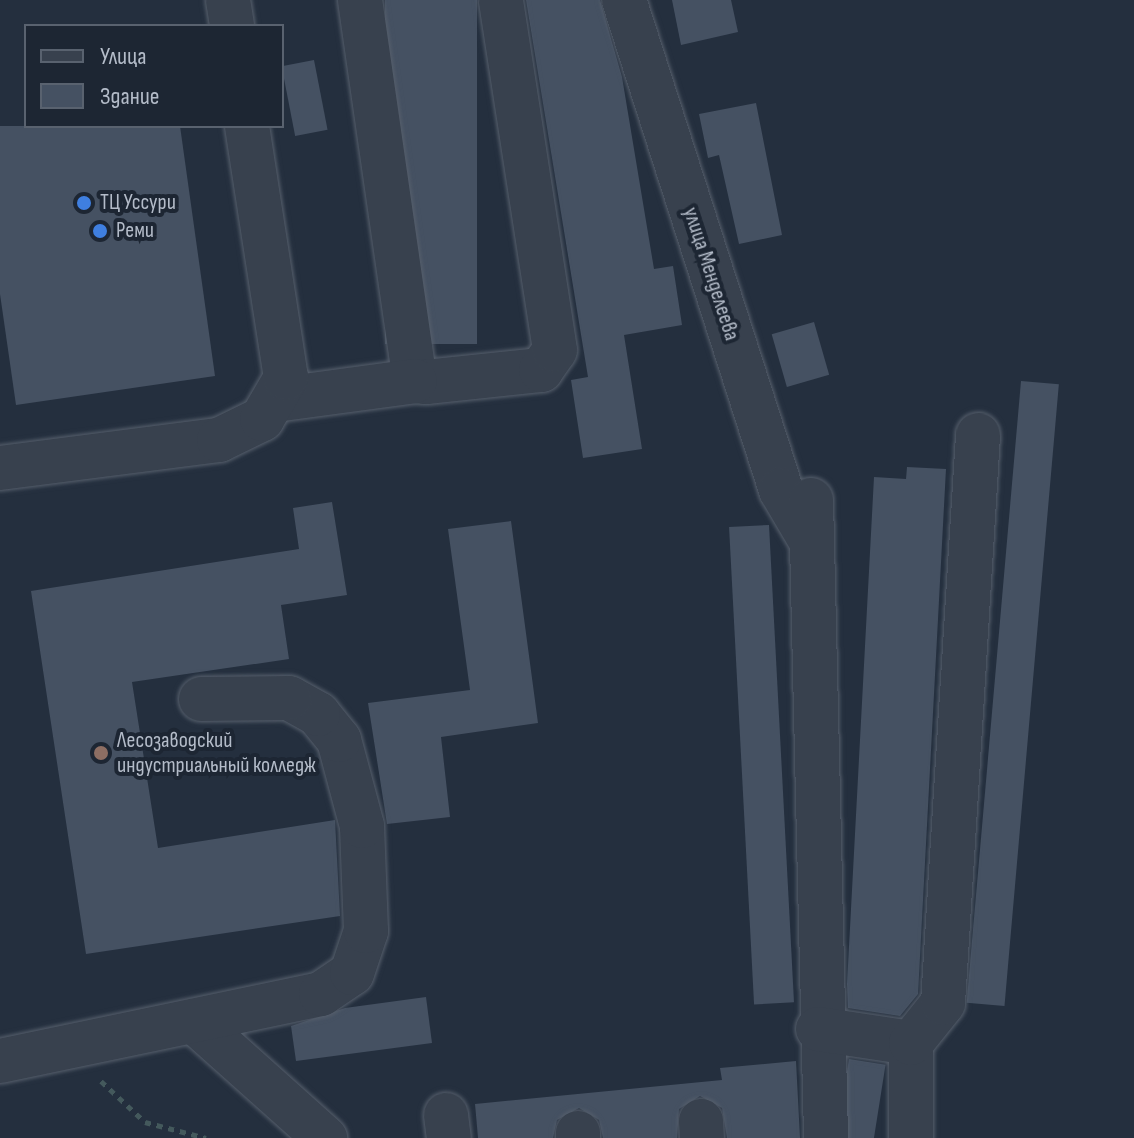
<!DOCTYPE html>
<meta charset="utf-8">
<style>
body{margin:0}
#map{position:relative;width:1134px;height:1138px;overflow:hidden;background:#242f3e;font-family:"Sofia Sans Condensed",sans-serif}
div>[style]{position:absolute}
.building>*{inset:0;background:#455162;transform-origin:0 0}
.path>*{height:5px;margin-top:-2.5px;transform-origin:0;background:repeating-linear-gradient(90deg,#44595c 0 6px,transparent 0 12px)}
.roads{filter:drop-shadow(0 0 2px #565f6c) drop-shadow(0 0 2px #565f6c)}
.minor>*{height:44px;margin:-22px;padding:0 22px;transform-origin:22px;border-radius:22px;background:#38414e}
.dots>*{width:22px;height:22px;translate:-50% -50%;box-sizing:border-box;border:4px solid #1d2633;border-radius:50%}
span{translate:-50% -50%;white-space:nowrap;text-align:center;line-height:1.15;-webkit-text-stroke:8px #1d2633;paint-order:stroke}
.poi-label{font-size:22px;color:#b4bcc9}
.left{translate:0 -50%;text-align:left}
.street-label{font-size:22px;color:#b4bcc9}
.legend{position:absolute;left:24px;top:24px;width:260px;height:104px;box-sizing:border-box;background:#1d2633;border:2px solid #59626f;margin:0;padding:10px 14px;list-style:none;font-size:24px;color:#b4bcc9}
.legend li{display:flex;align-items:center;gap:16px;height:40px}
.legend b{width:40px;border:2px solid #59626f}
</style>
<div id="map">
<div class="building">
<i style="left:385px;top:0;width:92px;height:344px"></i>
<i style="clip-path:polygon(526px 0,600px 0,622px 77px,654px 269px,673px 266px,682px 325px,624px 335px,642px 449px,583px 458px,571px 380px,588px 377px)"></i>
<i style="clip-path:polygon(672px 0,731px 0,738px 32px,681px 45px)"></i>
<i style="left:314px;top:60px;width:71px;height:33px;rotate:79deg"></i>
<i style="clip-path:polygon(756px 103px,782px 235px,739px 244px,719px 155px,708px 158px,699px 114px)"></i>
<i style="clip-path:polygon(0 126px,180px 126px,215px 376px,16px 405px,0 294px)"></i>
<i style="left:814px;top:322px;width:55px;height:44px;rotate:74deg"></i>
<i style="left:1021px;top:381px;width:38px;height:624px;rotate:5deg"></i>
<i style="clip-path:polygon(907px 467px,946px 469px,918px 994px,900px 1016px,848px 1008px,847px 984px,874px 477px,906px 479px)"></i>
<i style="clip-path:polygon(332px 502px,347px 595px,281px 605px,289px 659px,132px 682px,158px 848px,335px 820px,340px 916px,86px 954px,31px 591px,299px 549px,293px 508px)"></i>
<i style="clip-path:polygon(511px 521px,538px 723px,441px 737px,450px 817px,387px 824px,368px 703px,470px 690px,448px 529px)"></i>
<i style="left:769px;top:525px;width:478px;height:40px;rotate:87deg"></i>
<i style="clip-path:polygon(426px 997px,432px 1043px,296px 1061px,291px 1026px,345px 1008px)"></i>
<i style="left:849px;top:1059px;width:37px;height:79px;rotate:9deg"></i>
<i style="clip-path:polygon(796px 1061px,800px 1138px,727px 1138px,722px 1108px,700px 1096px,679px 1109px,677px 1138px,603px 1138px,599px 1120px,579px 1108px,557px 1120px,553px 1138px,478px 1138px,475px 1104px,722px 1080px,720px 1068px)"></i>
</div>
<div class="path">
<i style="left:101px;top:1081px;width:60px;rotate:43deg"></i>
<i style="left:145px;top:1122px;width:63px;rotate:14.7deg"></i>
</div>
<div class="roads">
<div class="minor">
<i style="left:228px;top:0;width:26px;rotate:81deg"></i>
<i style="left:360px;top:0;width:385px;rotate:81.8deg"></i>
<i style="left:415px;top:381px;width:11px;rotate:5deg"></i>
<i style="left:426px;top:382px;width:116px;rotate:-6deg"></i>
<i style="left:541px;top:370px;width:24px;rotate:-55deg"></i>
<i style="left:555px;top:350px;width:354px;rotate:-98.8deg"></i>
<i style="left:624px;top:0;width:515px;rotate:72.23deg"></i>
<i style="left:781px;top:490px;width:59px;rotate:59.5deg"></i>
<i style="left:275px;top:400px;width:141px;rotate:-7.7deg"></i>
<i style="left:0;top:468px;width:221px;rotate:-7.3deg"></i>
<i style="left:219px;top:440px;width:48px;rotate:-26deg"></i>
<i style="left:262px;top:419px;width:48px;rotate:-59.7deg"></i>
<i style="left:286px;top:378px;width:255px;rotate:-98.8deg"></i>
<i style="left:811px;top:500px;width:638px;rotate:88.65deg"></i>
<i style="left:194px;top:1021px;width:176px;rotate:41.8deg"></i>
<i style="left:818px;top:1029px;width:94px;rotate:8.6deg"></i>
<i style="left:0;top:1061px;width:328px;rotate:-11.8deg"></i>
<i style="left:321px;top:994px;width:37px;rotate:-34deg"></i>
<i style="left:352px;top:973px;width:44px;rotate:-71.6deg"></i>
<i style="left:366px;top:931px;width:105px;rotate:-92.2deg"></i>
<i style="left:362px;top:826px;width:89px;rotate:-105deg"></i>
<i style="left:339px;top:740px;width:33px;rotate:-129deg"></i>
<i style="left:318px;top:714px;width:33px;rotate:-151deg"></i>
<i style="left:289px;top:698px;width:88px;rotate:179.3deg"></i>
<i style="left:446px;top:1115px;width:23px;rotate:83deg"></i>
<i style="left:701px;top:1121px;width:17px;rotate:87deg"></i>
<i style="left:578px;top:1133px;width:5px;rotate:90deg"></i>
<i style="left:911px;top:1138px;width:95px;rotate:-90deg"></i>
<i style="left:911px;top:1043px;width:51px;rotate:-51.3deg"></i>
<i style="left:943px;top:1003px;width:569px;rotate:-86.47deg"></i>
</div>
</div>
<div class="dots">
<i style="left:84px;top:203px;background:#3f7fe0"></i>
<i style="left:100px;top:231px;background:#3f7fe0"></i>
<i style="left:101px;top:753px;background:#8d6e63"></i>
</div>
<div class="poi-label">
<span class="left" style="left:100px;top:203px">ТЦ Уссури</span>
<span class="left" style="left:116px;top:231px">Реми</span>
<span class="left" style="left:117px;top:753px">Лесозаводский<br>индустриальный колледж</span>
</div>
<div class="street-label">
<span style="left:711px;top:274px;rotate:72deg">улица Менделеева</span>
</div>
<ul class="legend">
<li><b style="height:10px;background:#38414e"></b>Улица</li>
<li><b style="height:22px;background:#455162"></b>Здание</li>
</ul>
</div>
